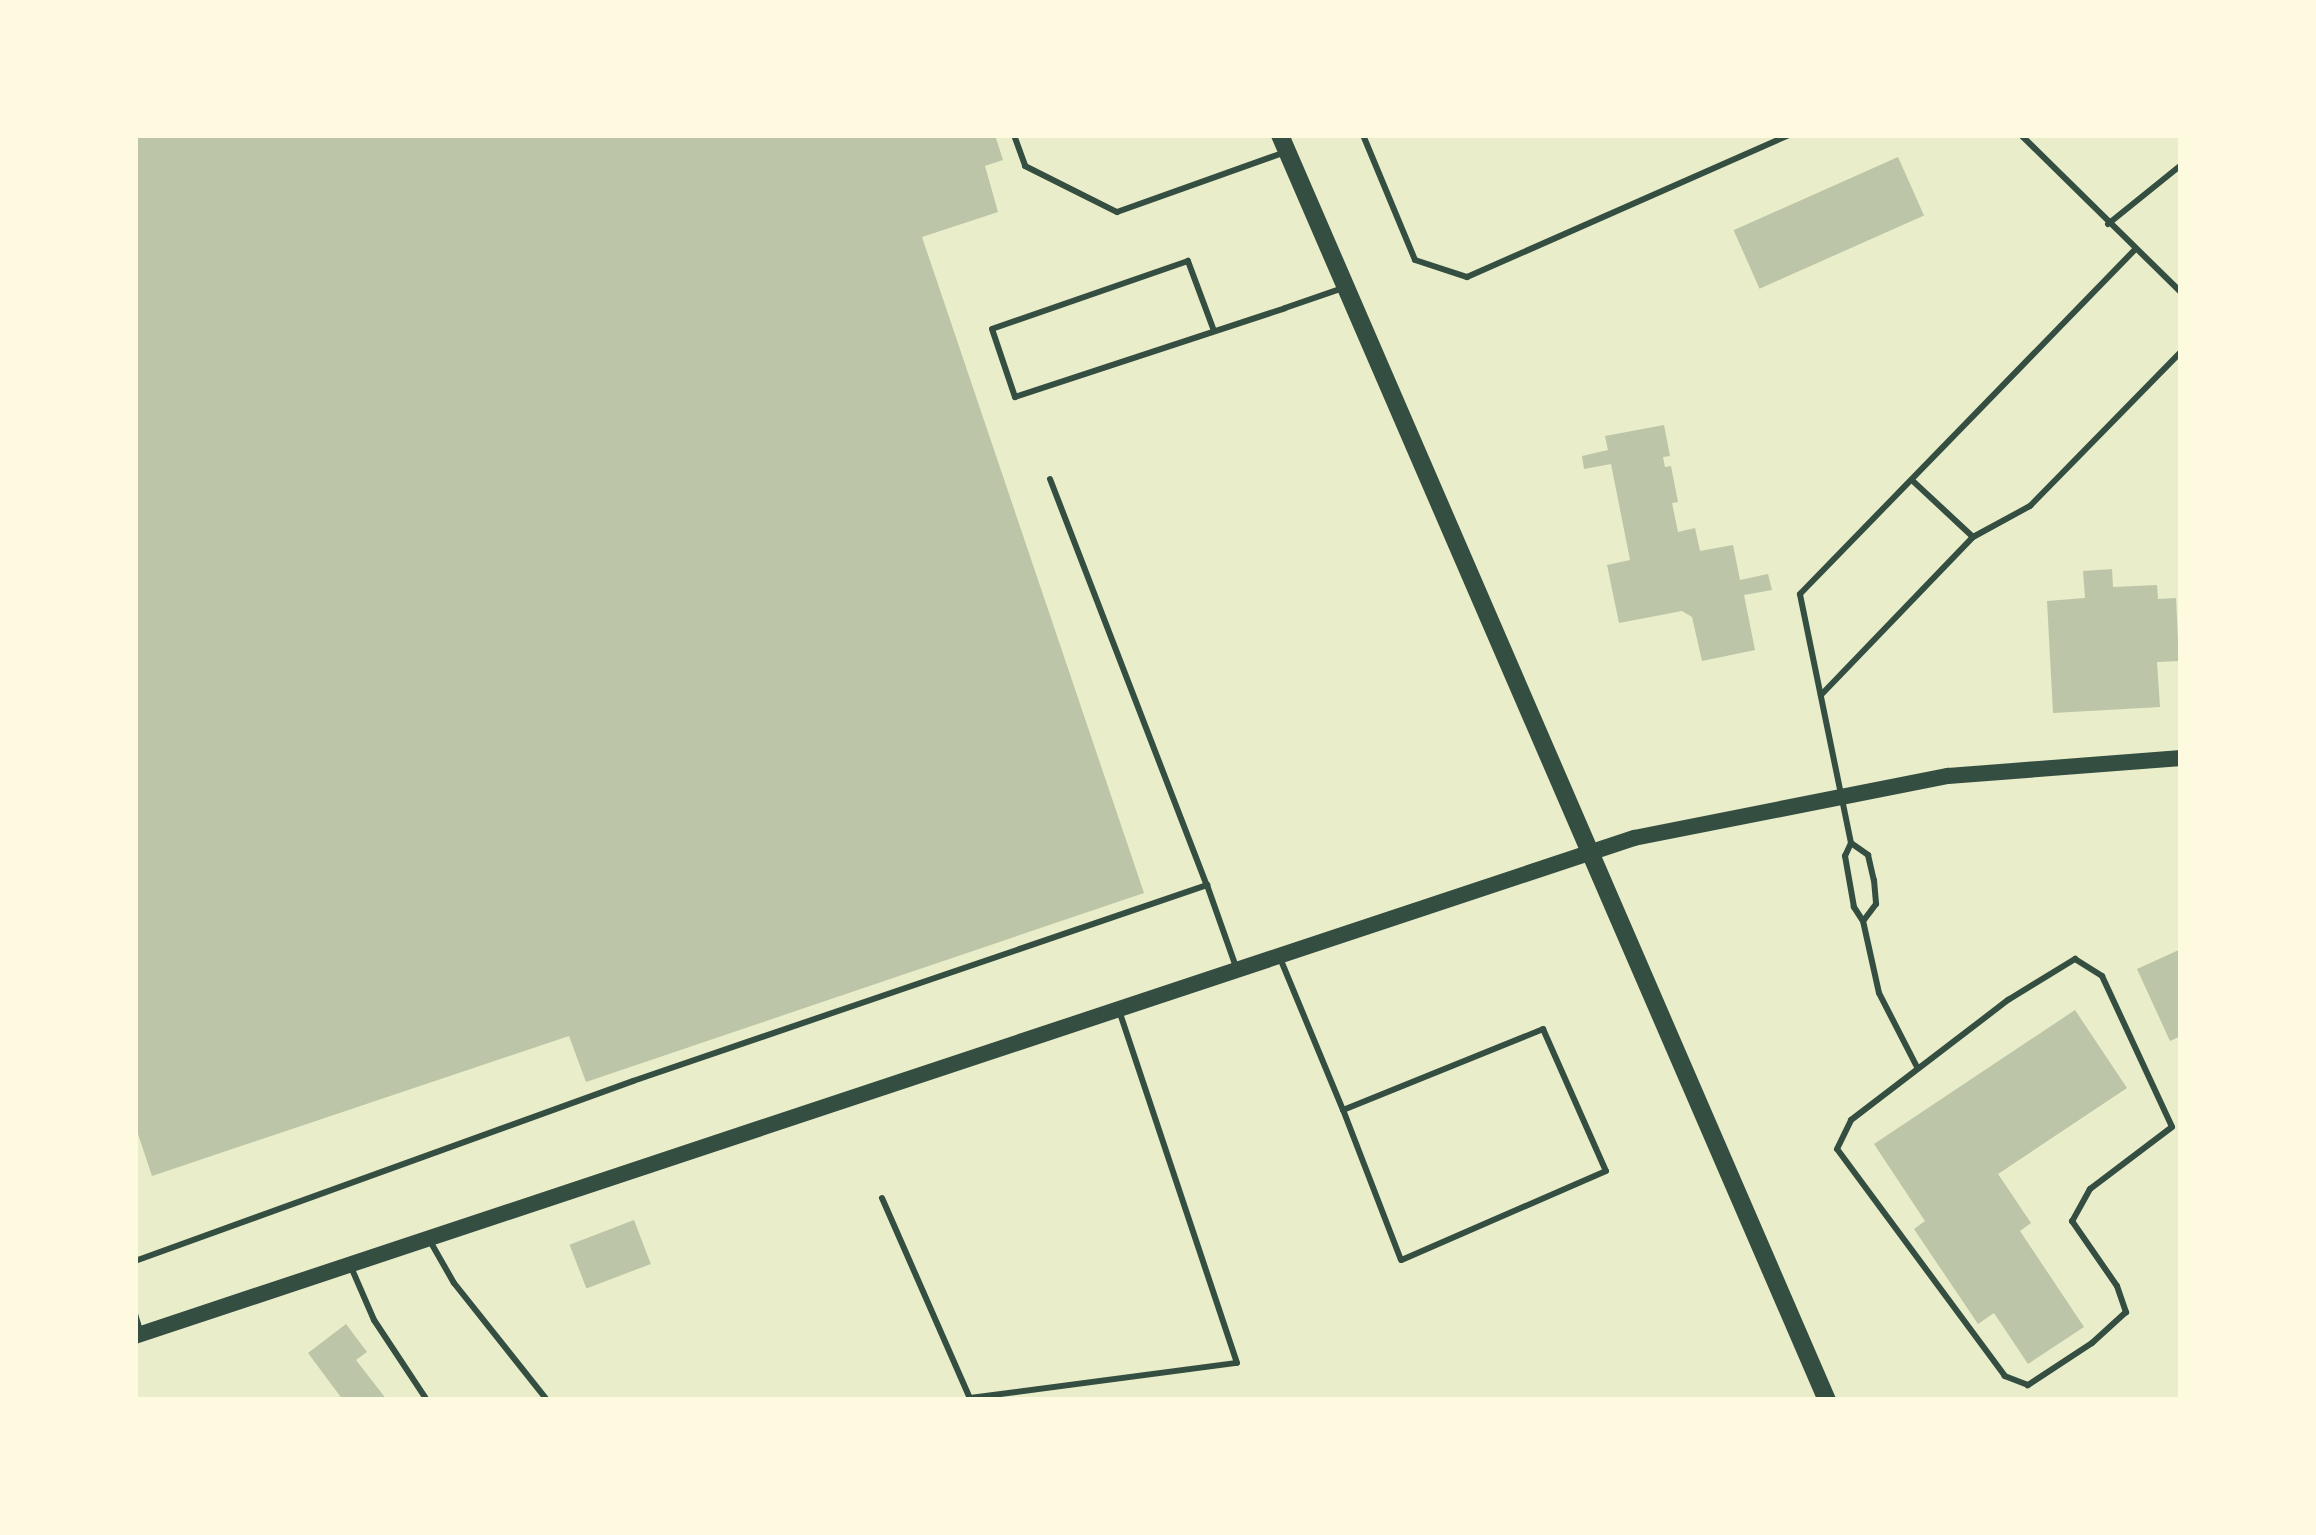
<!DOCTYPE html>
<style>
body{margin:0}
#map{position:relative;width:2316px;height:1535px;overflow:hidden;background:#e9edc9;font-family:Roboto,sans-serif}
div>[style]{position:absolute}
.building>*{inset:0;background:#bcc5a7;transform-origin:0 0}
.service>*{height:6px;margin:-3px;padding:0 3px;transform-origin:3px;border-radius:3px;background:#344e41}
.tertiary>*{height:16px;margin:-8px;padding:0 8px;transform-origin:8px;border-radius:8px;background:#344e41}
.secondary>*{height:18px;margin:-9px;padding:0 9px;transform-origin:9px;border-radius:9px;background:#344e41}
span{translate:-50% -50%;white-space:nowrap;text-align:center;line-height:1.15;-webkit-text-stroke:12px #fefae0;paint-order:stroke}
.frame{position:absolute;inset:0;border:138px solid #fefae0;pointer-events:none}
</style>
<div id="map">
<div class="building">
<i style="clip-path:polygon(135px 135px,995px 135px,1003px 160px,985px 166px,998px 212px,922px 237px,1144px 893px,586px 1082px,569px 1036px,152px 1176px,135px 1125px)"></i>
<i style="left:1898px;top:157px;width:64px;height:180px;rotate:66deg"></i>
<i style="clip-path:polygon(1664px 425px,1670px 456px,1663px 457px,1665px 467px,1671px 466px,1678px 502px,1672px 503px,1678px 532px,1695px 528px,1700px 551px,1733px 545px,1740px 580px,1768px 574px,1772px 590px,1744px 595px,1755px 650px,1702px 661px,1692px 617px,1682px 611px,1619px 623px,1607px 565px,1630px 560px,1611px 464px,1584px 469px,1582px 456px,1608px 450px,1605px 436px)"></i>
<i style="clip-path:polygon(2112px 569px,2113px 587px,2157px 585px,2158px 599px,2176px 598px,2179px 661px,2157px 662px,2160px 707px,2053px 713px,2047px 601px,2085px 598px,2083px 571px)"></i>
<i style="clip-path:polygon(2181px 949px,2181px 1036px,2170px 1041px,2137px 969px)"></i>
<i style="clip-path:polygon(2075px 1010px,2127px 1088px,1998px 1174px,2031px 1223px,2020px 1231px,2084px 1327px,2028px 1364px,1994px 1313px,1978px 1324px,1914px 1229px,1925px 1221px,1874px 1144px)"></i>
<i style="left:634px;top:1220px;width:47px;height:69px;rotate:69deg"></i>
<i style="clip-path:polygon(346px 1324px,367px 1352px,356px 1360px,387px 1400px,343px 1400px,308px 1353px)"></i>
</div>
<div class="service">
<i style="left:1014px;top:135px;width:33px;rotate:70deg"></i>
<i style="left:1025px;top:166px;width:103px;rotate:26.6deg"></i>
<i style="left:1117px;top:212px;width:176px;rotate:-19.6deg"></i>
<i style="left:1363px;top:135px;width:135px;rotate:67.4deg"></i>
<i style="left:1415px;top:260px;width:55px;rotate:18.1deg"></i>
<i style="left:1467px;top:277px;width:352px;rotate:-23.8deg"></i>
<i style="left:2021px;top:135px;width:224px;rotate:44.5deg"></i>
<i style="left:2108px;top:224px;width:94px;rotate:-38.9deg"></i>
<i style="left:1214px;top:331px;width:75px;rotate:-110.4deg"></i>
<i style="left:1188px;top:261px;width:207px;rotate:160.9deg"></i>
<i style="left:992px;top:329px;width:72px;rotate:71.3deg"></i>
<i style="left:1015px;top:397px;width:284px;rotate:-18.2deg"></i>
<i style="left:1285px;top:308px;width:61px;rotate:-19deg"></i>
<i style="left:1050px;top:479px;width:435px;rotate:68.9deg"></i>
<i style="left:1973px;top:537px;width:65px;rotate:-28.5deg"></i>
<i style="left:2030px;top:506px;width:216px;rotate:-45.6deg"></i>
<i style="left:1821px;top:695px;width:219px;rotate:-46.1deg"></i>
<i style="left:1973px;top:537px;width:82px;rotate:-137deg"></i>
<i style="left:1851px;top:843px;width:21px;rotate:35deg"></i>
<i style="left:1868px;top:855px;width:26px;rotate:77deg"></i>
<i style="left:1874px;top:880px;width:24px;rotate:85deg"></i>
<i style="left:1876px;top:904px;width:21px;rotate:127deg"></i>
<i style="left:1280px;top:958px;width:165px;rotate:67.5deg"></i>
<i style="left:2075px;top:959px;width:32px;rotate:32deg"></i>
<i style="left:2102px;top:976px;width:166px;rotate:65.1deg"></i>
<i style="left:2172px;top:1127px;width:103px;rotate:142.9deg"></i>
<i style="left:2090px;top:1189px;width:37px;rotate:119deg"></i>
<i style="left:2072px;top:1221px;width:79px;rotate:55.3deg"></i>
<i style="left:2117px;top:1286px;width:28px;rotate:71deg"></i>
<i style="left:2126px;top:1312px;width:46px;rotate:137.6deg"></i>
<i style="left:2092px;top:1343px;width:77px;rotate:146.7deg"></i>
<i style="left:2028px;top:1385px;width:25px;rotate:-159deg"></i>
<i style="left:2005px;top:1376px;width:282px;rotate:-126.5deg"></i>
<i style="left:1837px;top:1149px;width:32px;rotate:-64deg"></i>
<i style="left:1851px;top:1120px;width:198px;rotate:-37.4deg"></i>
<i style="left:2008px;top:1000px;width:79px;rotate:-31.5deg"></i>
<i style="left:1543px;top:1029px;width:155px;rotate:66.1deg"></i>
<i style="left:1606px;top:1171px;width:223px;rotate:156.5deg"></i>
<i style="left:1401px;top:1260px;width:161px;rotate:-111.1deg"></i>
<i style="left:1343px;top:1110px;width:216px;rotate:-22deg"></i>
<i style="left:1917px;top:1067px;width:83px;rotate:-117.2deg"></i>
<i style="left:1879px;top:993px;width:74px;rotate:-102.5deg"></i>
<i style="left:1863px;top:921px;width:17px;rotate:-123deg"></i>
<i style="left:1854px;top:907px;width:52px;rotate:-100deg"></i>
<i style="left:1845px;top:856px;width:14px;rotate:-65deg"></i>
<i style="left:1851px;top:843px;width:254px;rotate:-101.6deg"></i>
<i style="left:1800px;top:594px;width:480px;rotate:-45.8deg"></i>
<i style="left:882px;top:1198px;width:219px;rotate:66.3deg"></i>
<i style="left:970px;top:1398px;width:269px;rotate:-7.5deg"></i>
<i style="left:1237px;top:1363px;width:371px;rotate:-108.5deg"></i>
<i style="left:430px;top:1241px;width:48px;rotate:60.3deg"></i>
<i style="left:454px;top:1283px;width:149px;rotate:51.5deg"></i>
<i style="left:135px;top:1261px;width:530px;rotate:-19.87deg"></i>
<i style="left:633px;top:1081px;width:607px;rotate:-18.85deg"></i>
<i style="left:1207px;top:885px;width:84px;rotate:70.5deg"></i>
<i style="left:351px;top:1267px;width:58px;rotate:66.5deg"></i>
<i style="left:374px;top:1320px;width:96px;rotate:56.5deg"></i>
<i style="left:135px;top:1314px;width:17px;rotate:73deg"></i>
</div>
<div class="tertiary">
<i style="left:135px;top:1336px;width:1580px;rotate:-18.38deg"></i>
<i style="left:1634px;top:838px;width:320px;rotate:-11.2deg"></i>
<i style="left:1948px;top:776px;width:234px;rotate:-4.4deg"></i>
</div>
<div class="secondary">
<i style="left:1280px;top:135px;width:1378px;rotate:66.62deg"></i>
</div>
<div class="frame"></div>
</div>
